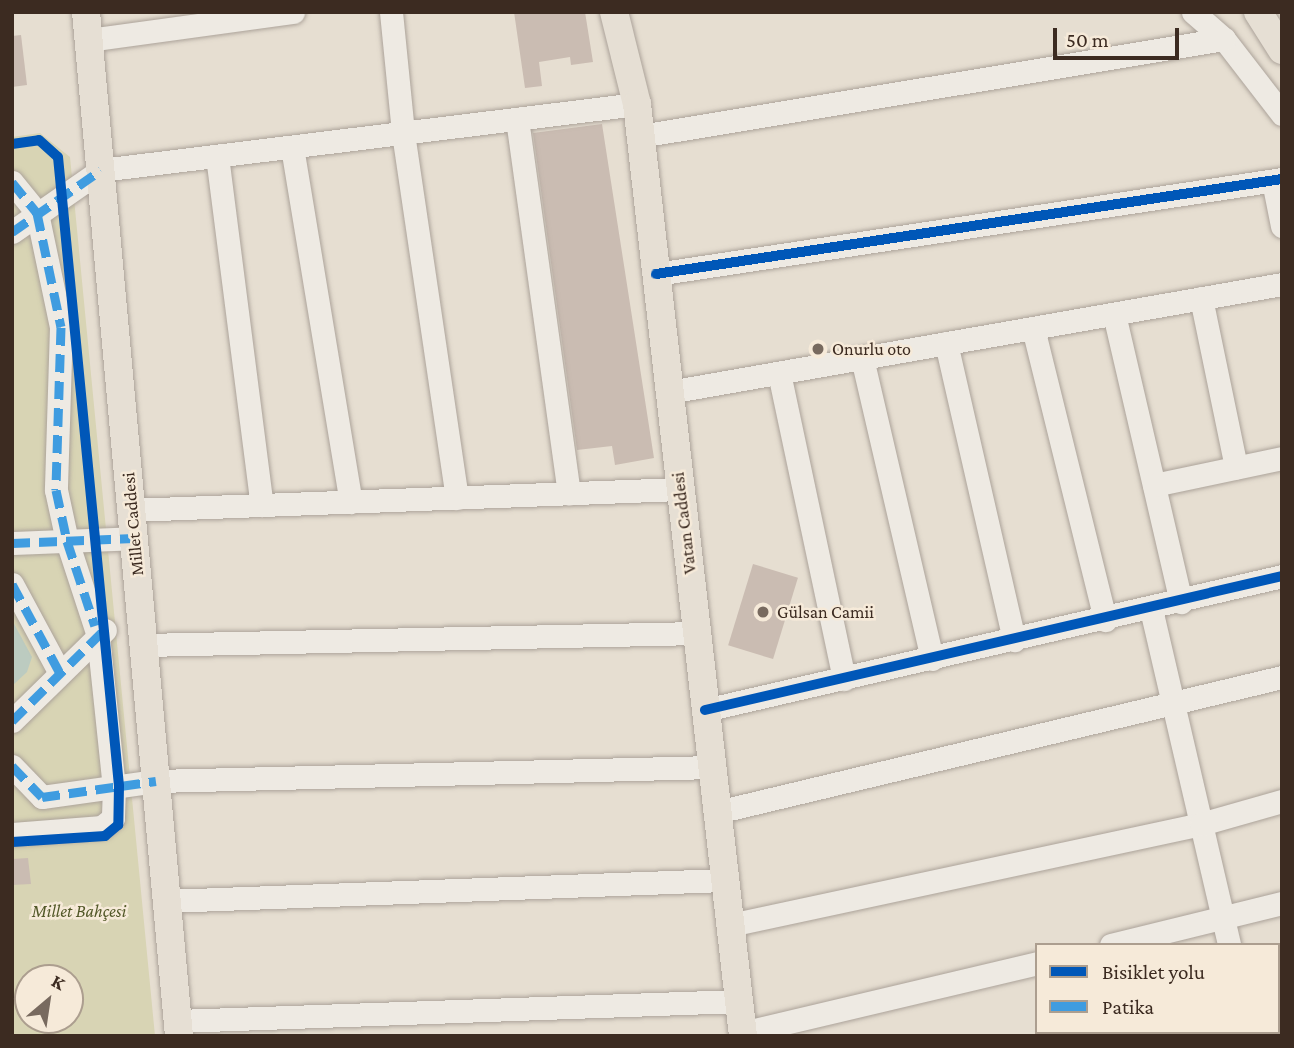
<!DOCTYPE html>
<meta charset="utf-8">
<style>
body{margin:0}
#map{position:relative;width:1294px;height:1048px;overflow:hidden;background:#e6ded1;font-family:"Crimson Pro",serif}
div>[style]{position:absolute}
.green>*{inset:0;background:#d8d4b4}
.water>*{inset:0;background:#bccbc0}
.building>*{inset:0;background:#cabcb2;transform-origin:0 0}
.roads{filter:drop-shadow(0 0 2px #aca39a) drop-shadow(0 0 2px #aca39a)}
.minor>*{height:23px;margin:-11.5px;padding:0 11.5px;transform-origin:11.5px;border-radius:11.5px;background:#eeeae3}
.major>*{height:28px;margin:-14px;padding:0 14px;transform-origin:14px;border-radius:14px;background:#e6dfd4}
.quiet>*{height:9px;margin-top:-4.5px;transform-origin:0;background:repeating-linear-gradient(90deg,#3f9ce0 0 18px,transparent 0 27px)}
.cycleway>*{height:10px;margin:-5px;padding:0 5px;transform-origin:5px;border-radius:5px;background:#0057b8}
.dots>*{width:19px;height:19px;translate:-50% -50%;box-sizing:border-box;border:4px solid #f6ead9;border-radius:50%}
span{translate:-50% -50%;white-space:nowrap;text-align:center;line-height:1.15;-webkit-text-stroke:5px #f6ead9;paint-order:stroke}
.poi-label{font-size:18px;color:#3c2b21}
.left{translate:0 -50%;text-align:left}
.street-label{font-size:18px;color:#3c2b21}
.park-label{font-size:18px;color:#525828;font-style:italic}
.frame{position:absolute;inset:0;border:14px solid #3c2b21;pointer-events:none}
.legend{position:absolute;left:1035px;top:943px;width:245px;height:91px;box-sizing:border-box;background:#f6ead9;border:2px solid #ac9e8f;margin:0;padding:9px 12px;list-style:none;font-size:21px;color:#3c2b21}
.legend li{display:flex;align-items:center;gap:14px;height:35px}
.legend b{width:35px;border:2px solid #ac9e8f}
.north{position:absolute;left:14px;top:964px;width:70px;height:70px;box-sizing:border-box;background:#f6ead9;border:2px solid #ac9e8f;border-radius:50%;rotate:29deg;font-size:19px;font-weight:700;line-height:28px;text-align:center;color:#3c2b21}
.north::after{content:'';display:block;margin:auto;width:24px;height:32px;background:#786a5f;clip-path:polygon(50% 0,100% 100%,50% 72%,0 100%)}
.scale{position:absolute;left:1053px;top:28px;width:126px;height:32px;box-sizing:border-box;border:4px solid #3c2b21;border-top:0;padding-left:9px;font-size:21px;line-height:24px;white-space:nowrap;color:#3c2b21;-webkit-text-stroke:5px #f6ead9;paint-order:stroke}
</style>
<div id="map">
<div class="green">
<i style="clip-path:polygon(evenodd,40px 133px,70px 157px,155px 1036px,12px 1036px,12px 137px,40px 133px,28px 978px,70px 978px,70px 1020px,28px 1020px,28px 978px)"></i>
</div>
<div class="water">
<i style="clip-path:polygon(12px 620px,32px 657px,27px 672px,12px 686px)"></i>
</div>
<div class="building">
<i style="clip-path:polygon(514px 12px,585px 12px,593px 62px,571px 65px,570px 57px,539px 62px,542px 86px,525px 88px)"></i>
<i style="clip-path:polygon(21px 35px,27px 85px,12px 87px,12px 36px)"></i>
<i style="clip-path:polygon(602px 124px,654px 458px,615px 465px,612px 446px,577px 450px,533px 133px)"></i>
<i style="left:753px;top:564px;width:47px;height:85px;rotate:17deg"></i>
<i style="clip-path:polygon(28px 858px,31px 884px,12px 885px,12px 859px)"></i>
</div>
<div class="roads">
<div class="minor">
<i style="left:391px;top:12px;width:122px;rotate:84.3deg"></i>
<i style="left:403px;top:133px;width:369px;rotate:81.6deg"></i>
<i style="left:1193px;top:12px;width:41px;rotate:41.1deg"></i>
<i style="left:1224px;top:39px;width:95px;rotate:52.3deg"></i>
<i style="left:88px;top:40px;width:207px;rotate:-7.8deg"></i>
<i style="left:517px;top:119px;width:378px;rotate:82.1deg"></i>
<i style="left:640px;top:136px;width:592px;rotate:-9.43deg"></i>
<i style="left:292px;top:147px;width:360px;rotate:80.6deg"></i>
<i style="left:217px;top:156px;width:352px;rotate:82.7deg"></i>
<i style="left:1273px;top:181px;width:46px;rotate:78.7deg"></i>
<i style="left:12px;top:182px;width:40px;rotate:51deg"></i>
<i style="left:37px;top:213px;width:116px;rotate:78.1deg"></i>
<i style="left:61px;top:327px;width:163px;rotate:91.8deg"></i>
<i style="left:56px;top:490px;width:52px;rotate:77.8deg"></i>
<i style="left:67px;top:541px;width:100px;rotate:71.9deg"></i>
<i style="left:98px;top:636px;width:152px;rotate:84deg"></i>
<i style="left:114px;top:787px;width:31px;rotate:92deg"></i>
<i style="left:113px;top:818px;width:14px;rotate:141deg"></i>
<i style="left:102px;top:827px;width:90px;rotate:175.6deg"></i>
<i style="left:12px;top:232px;width:108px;rotate:-34.9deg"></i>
<i style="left:101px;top:170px;width:540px;rotate:-7.02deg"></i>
<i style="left:656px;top:274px;width:633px;rotate:-8.63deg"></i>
<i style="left:1201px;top:298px;width:173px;rotate:78.3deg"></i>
<i style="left:1114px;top:314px;width:296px;rotate:76.9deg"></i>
<i style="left:1033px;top:328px;width:301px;rotate:76.1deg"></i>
<i style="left:946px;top:343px;width:305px;rotate:77.1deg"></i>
<i style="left:862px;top:358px;width:309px;rotate:76.9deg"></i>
<i style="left:779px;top:373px;width:313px;rotate:78deg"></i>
<i style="left:669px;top:392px;width:622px;rotate:-9.99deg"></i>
<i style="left:1154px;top:485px;width:131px;rotate:-11.9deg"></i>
<i style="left:131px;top:510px;width:549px;rotate:-2.19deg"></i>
<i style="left:12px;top:543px;width:122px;rotate:-2.3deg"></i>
<i style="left:12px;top:584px;width:101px;rotate:61.7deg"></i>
<i style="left:1151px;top:609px;width:345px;rotate:76.9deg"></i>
<i style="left:144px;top:645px;width:553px;rotate:-1.24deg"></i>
<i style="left:705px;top:710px;width:592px;rotate:-13.07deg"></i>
<i style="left:12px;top:721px;width:130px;rotate:-44.4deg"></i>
<i style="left:12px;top:766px;width:43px;rotate:45.9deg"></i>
<i style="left:42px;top:797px;width:115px;rotate:-8deg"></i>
<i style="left:156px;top:781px;width:556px;rotate:-1.44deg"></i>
<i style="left:717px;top:812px;width:581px;rotate:-13.44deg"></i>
<i style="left:167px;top:901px;width:558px;rotate:-2.16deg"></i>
<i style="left:730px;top:925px;width:482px;rotate:-12.1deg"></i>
<i style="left:1201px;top:824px;width:84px;rotate:-15.9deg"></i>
<i style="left:1111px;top:945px;width:176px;rotate:-13.8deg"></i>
<i style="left:1278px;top:998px;width:4px;rotate:-14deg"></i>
<i style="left:178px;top:1021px;width:561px;rotate:-2.04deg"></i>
<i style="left:1248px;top:1032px;width:4px;rotate:76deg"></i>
<i style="left:742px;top:1033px;width:303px;rotate:-13.3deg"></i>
<i style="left:1119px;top:1036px;width:16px;rotate:-15deg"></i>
</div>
<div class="major">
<i style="left:86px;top:12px;width:1028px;rotate:84.81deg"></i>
<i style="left:614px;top:12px;width:95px;rotate:76deg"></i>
<i style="left:637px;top:104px;width:938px;rotate:83.51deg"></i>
<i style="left:1258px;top:12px;width:45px;rotate:57.7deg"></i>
</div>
</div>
<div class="quiet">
<i style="left:12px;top:182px;width:40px;rotate:51deg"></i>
<i style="left:37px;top:213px;width:116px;rotate:78.1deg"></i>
<i style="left:61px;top:327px;width:163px;rotate:91.8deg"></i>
<i style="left:56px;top:490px;width:52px;rotate:77.8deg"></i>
<i style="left:67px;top:541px;width:89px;rotate:71.8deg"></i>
<i style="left:12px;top:232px;width:108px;rotate:-34.9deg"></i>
<i style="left:12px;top:543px;width:122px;rotate:-2.3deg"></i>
<i style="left:12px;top:584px;width:101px;rotate:61.7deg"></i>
<i style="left:12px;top:721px;width:131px;rotate:-44.7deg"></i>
<i style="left:12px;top:766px;width:43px;rotate:45.9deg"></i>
<i style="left:42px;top:797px;width:115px;rotate:-8deg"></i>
</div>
<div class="cycleway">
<i style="left:12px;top:144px;width:27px;rotate:-8deg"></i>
<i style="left:39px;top:140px;width:25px;rotate:42deg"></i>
<i style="left:58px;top:157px;width:632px;rotate:84.46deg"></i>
<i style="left:119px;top:786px;width:39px;rotate:91deg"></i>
<i style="left:118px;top:825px;width:17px;rotate:140deg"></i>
<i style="left:105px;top:836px;width:93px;rotate:176.3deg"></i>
<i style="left:656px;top:274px;width:633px;rotate:-8.63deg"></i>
<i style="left:705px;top:710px;width:592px;rotate:-13.07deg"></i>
</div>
<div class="dots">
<i style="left:818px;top:349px;background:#786a5f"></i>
<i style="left:763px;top:612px;background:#786a5f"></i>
</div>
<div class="poi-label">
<span class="left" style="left:832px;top:349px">Onurlu oto</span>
<span class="left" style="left:777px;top:612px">Gülsan Camii</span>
</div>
<div class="street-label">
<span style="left:684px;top:523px;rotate:-97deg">Vatan Caddesi</span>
<span style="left:133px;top:524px;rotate:-95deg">Millet Caddesi</span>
</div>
<div class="park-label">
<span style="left:79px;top:911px">Millet Bahçesi</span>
</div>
<div class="frame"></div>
<ul class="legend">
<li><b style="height:9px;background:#0057b8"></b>Bisiklet yolu</li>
<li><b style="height:9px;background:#3f9ce0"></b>Patika</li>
</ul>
<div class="north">K</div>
<div class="scale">50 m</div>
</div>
